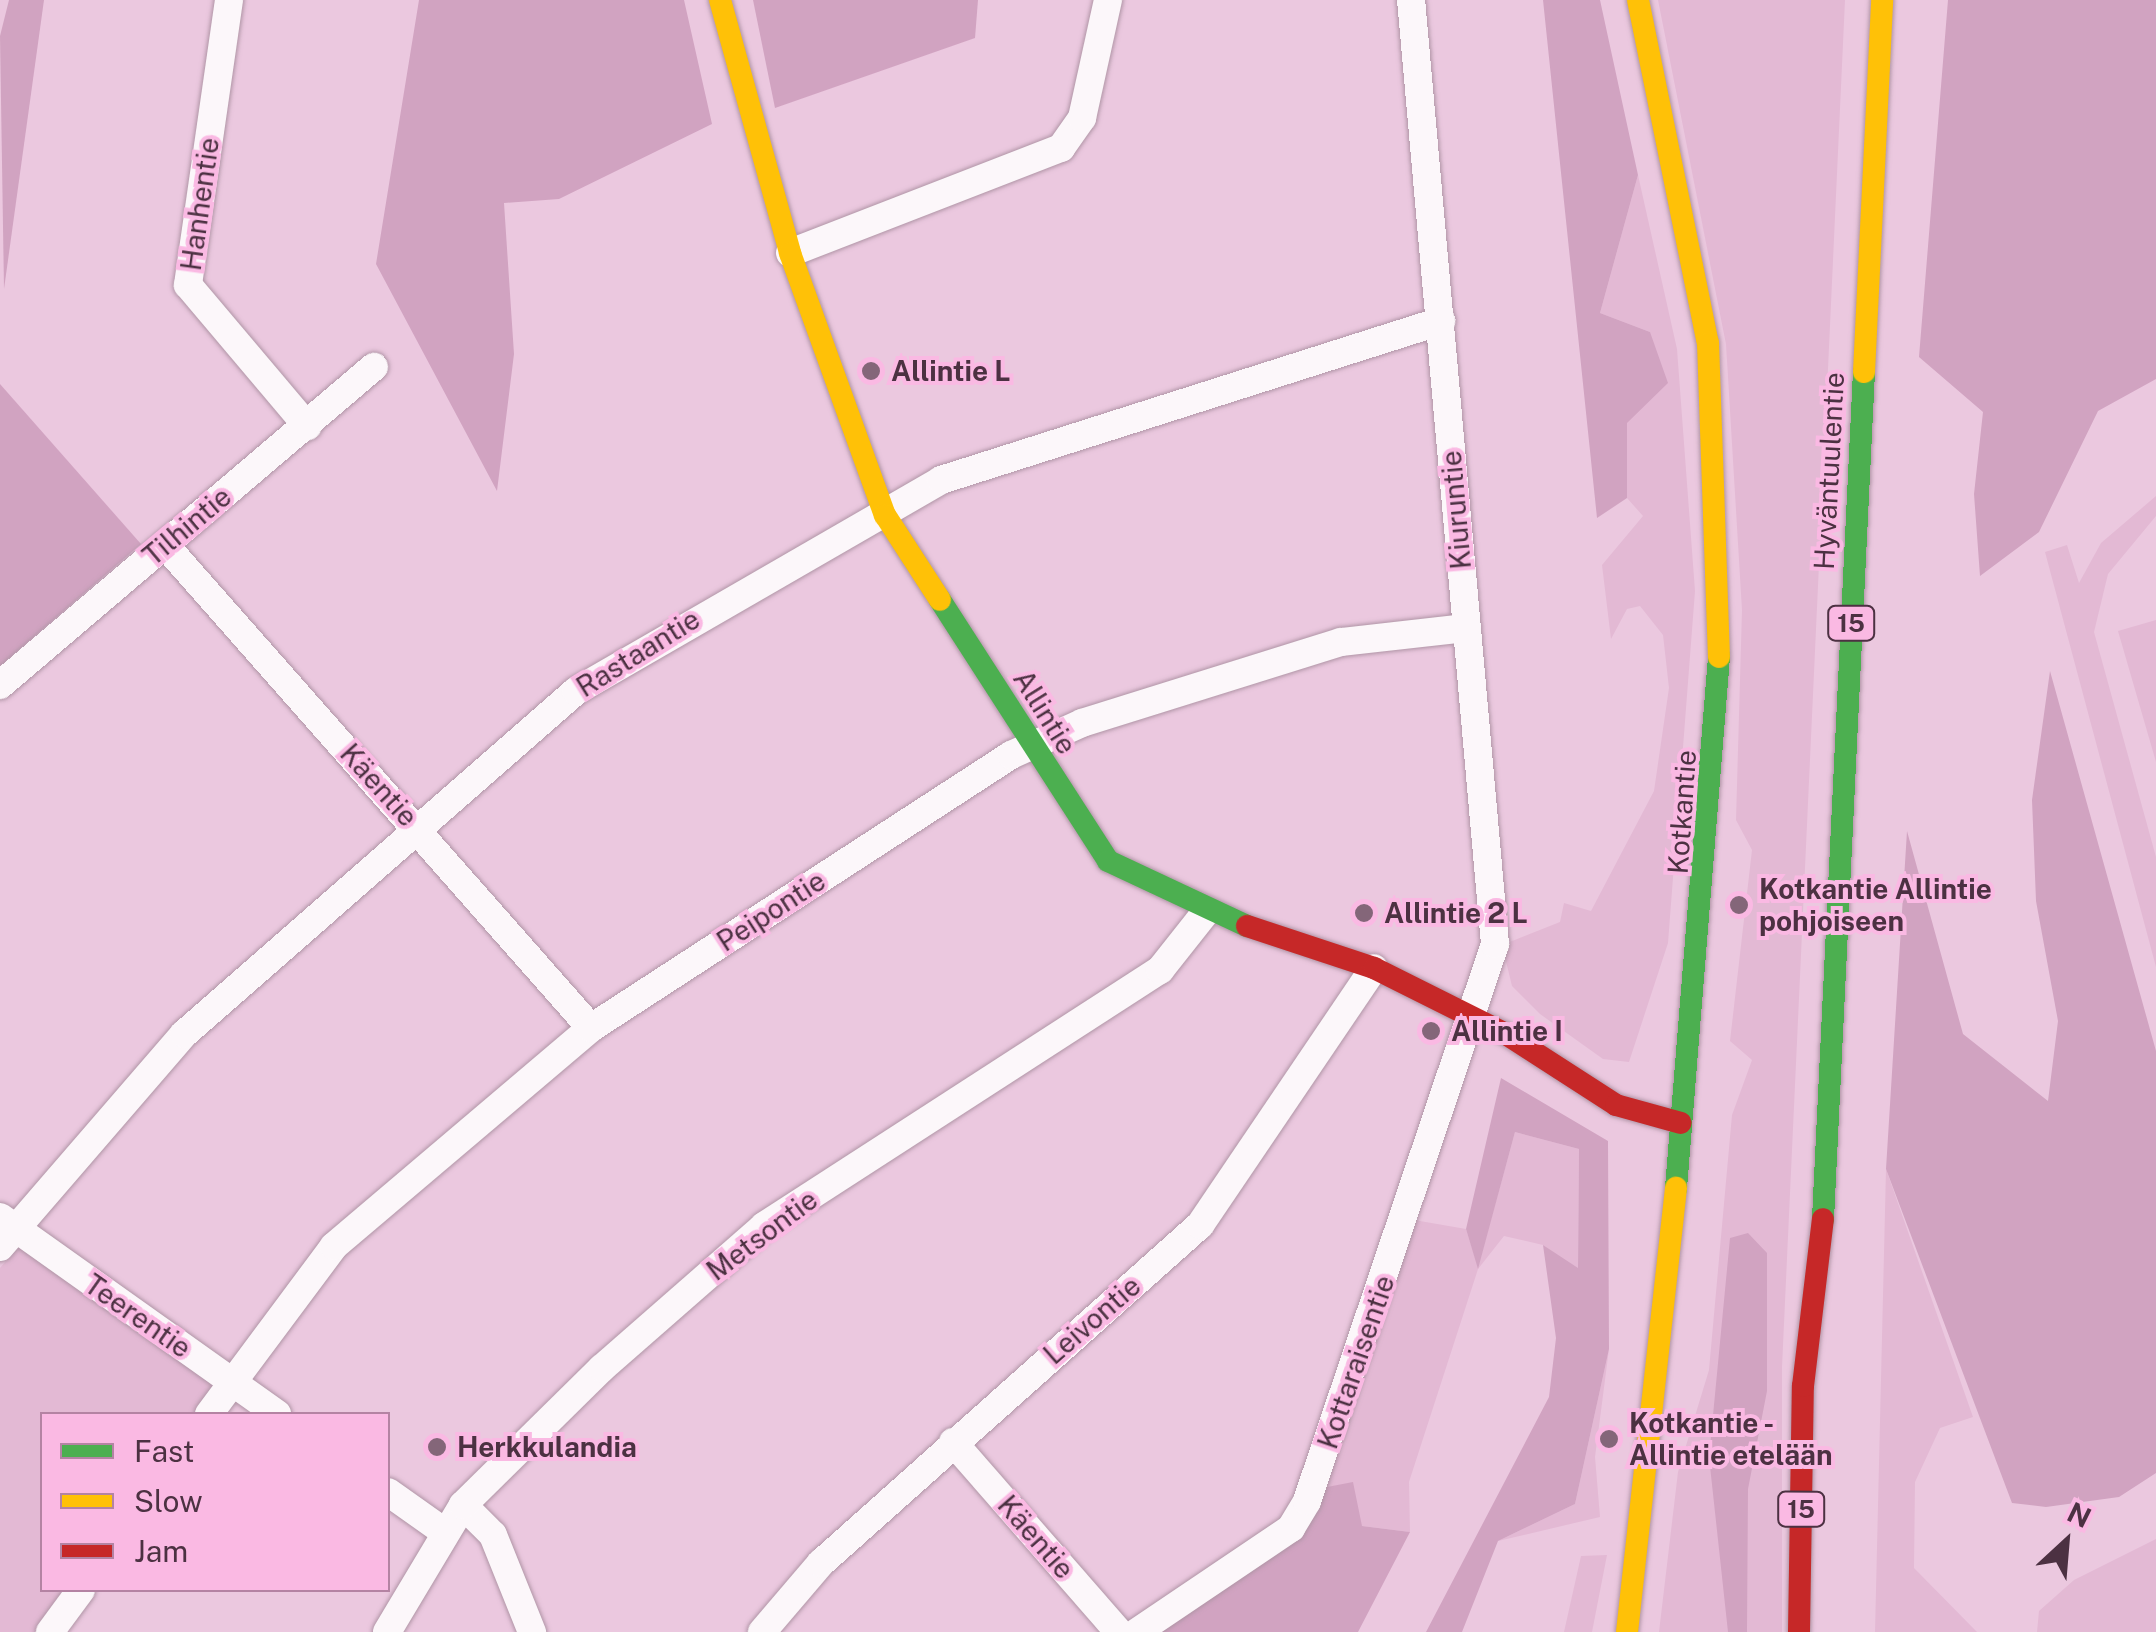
<!DOCTYPE html>
<meta charset="utf-8">
<style>
body{margin:0}
#map{position:relative;width:2156px;height:1632px;overflow:hidden;background:#ebc8df;font-family:"Public Sans",sans-serif}
div>[style]{position:absolute}
.green>*{inset:0;background:#e3b9d4}
.forest>*{inset:0;background:#d1a3c1}
.roads{filter:drop-shadow(0 0 2px #b095a6) drop-shadow(0 0 2px #b095a6)}
.street>*{height:28px;margin:-14px;padding:0 14px;transform-origin:14px;border-radius:14px;background:#fcf7fa}
.fast>*{height:22px;margin:-11px;padding:0 11px;transform-origin:11px;border-radius:11px;background:#4caf50}
.slow>*{height:22px;margin:-11px;padding:0 11px;transform-origin:11px;border-radius:11px;background:#ffc107}
.jam>*{height:22px;margin:-11px;padding:0 11px;transform-origin:11px;border-radius:11px;background:#c62828}
.dots>*{width:28px;height:28px;translate:-50% -50%;box-sizing:border-box;border:5px solid #fab9e3;border-radius:50%}
span{translate:-50% -50%;white-space:nowrap;text-align:center;line-height:1.15;-webkit-text-stroke:8px #fab9e3;paint-order:stroke}
.shield-label span{padding:2px 8px;background:#fab9e3;border:2px solid;border-radius:8px;-webkit-text-stroke-width:0}
.shield-label{font-size:25px;color:#4c3142;font-weight:700}
.street-label{font-size:28px;color:#4c3142}
.poi-label{font-size:28px;color:#4c3142;font-weight:700}
.left{translate:0 -50%;text-align:left}
.legend{position:absolute;left:40px;top:1412px;width:350px;height:180px;box-sizing:border-box;background:#fab9e3;border:2px solid #b483a3;margin:0;padding:12px 18px;list-style:none;font-size:30px;color:#4c3142}
.legend li{display:flex;align-items:center;gap:20px;height:50px}
.legend b{width:50px;border:2px solid #b483a3}
.north{position:absolute;left:2016px;top:1492px;width:100px;height:100px;-webkit-text-stroke:8px #fab9e3;paint-order:stroke;rotate:26deg;font-size:28px;font-weight:700;line-height:40px;text-align:center;color:#4c3142}
.north::after{content:'';display:block;margin:auto;width:35px;height:45px;background:#4c3142;clip-path:polygon(50% 0,100% 100%,50% 72%,0 100%)}
</style>
<div id="map">
<div class="green">
<i style="clip-path:polygon(1658px 0,1845px 0,1782px 1367px,1782px 1632px,1659px 1632px,1678px 1472px,1709px 1370px,1732px 1115px,1752px 1060px,1730px 1041px,1752px 850px,1736px 820px,1742px 610px,1726px 344px)"></i>
<i style="clip-path:polygon(1638px 175px,1677px 349px,1695px 591px,1668px 943px,1629px 1062px,1603px 1059px,1540px 1014px,1512px 986px,1502px 945px,1560px 922px,1564px 903px,1591px 911px,1654px 791px,1669px 688px,1663px 635px,1640px 606px,1627px 609px,1611px 639px,1602px 565px,1643px 516px,1627px 498px,1627px 423px,1650px 332px,1600px 313px)"></i>
<i style="clip-path:polygon(2156px 496px,2156px 516px,2108px 574px,2094px 632px,2156px 857px,2156px 967px,2045px 552px,2067px 545px,2079px 583px,2101px 543px)"></i>
<i style="clip-path:polygon(2156px 620px,2156px 762px,2118px 631px)"></i>
<i style="clip-path:polygon(1515px 1132px,1579px 1149px,1578px 1270px,1543px 1245px,1504px 1236px,1478px 1269px,1409px 1482px,1410px 1532px,1362px 1526px,1322px 1488px,1414px 1220px,1466px 1229px,1478px 1267px)"></i>
<i style="clip-path:polygon(1886px 1169px,1973px 1417px,1940px 1428px,1915px 1482px,1914px 1568px,1977px 1632px,1875px 1632px)"></i>
<i style="clip-path:polygon(18px 1247px,215px 1386px,195px 1414px,42px 1414px,42px 1590px,70px 1590px,40px 1632px,0 1632px,0 1268px)"></i>
<i style="clip-path:polygon(1609px 1349px,1595px 1457px,1600px 1517px,1498px 1541px,1575px 1504px)"></i>
<i style="clip-path:polygon(2156px 1539px,2156px 1632px,2037px 1632px,2039px 1611px,2074px 1580px)"></i>
<i style="clip-path:polygon(1607px 1555px,1592px 1632px,1564px 1632px,1581px 1556px)"></i>
</div>
<div class="forest">
<i style="clip-path:polygon(9px 0,44px 0,4px 289px,0 36px)"></i>
<i style="clip-path:polygon(419px 0,684px 0,712px 124px,559px 199px,504px 203px,514px 354px,497px 491px,376px 264px)"></i>
<i style="clip-path:polygon(753px 0,978px 0,975px 38px,775px 108px)"></i>
<i style="clip-path:polygon(1543px 0,1600px 0,1638px 175px,1600px 313px,1650px 332px,1668px 383px,1627px 423px,1627px 498px,1597px 518px)"></i>
<i style="clip-path:polygon(1948px 0,2156px 0,2156px 379px,2098px 411px,2039px 532px,1980px 576px,1974px 494px,1983px 412px,1919px 357px)"></i>
<i style="clip-path:polygon(0 384px,141px 544px,0 666px)"></i>
<i style="clip-path:polygon(2050px 671px,2156px 1051px,2156px 1473px,2119px 1497px,2046px 1507px,2012px 1503px,1886px 1169px,1907px 831px,1963px 1034px,2048px 1101px,2058px 1021px,2036px 901px,2032px 800px)"></i>
<i style="clip-path:polygon(1501px 1078px,1608px 1141px,1609px 1349px,1575px 1504px,1498px 1541px,1462px 1632px,1426px 1632px,1549px 1397px,1556px 1338px,1543px 1245px,1578px 1268px,1579px 1149px,1515px 1132px,1478px 1269px,1466px 1229px)"></i>
<i style="clip-path:polygon(1748px 1233px,1767px 1253px,1767px 1391px,1748px 1489px,1747px 1632px,1728px 1632px,1709px 1457px,1730px 1238px)"></i>
<i style="clip-path:polygon(1353px 1482px,1362px 1526px,1410px 1532px,1358px 1632px,1155px 1632px,1322px 1488px)"></i>
</div>
<div class="roads">
<div class="street">
<i style="left:229px;top:0;width:288px;rotate:98.2deg"></i>
<i style="left:188px;top:285px;width:185px;rotate:49.8deg"></i>
<i style="left:790px;top:253px;width:291px;rotate:-21.2deg"></i>
<i style="left:1061px;top:148px;width:37px;rotate:-55deg"></i>
<i style="left:1082px;top:118px;width:121px;rotate:-77.6deg"></i>
<i style="left:165px;top:545px;width:644px;rotate:48.59deg"></i>
<i style="left:0;top:685px;width:491px;rotate:-40.4deg"></i>
<i style="left:0;top:1217px;width:340px;rotate:35.4deg"></i>
<i style="left:0;top:1247px;width:281px;rotate:-49.2deg"></i>
<i style="left:184px;top:1034px;width:521px;rotate:-41.19deg"></i>
<i style="left:576px;top:691px;width:422px;rotate:-30deg"></i>
<i style="left:941px;top:480px;width:525px;rotate:-17.64deg"></i>
<i style="left:209px;top:1414px;width:209px;rotate:-53.3deg"></i>
<i style="left:334px;top:1246px;width:337px;rotate:-40.3deg"></i>
<i style="left:591px;top:1028px;width:501px;rotate:-33.02deg"></i>
<i style="left:1011px;top:755px;width:78px;rotate:-24.3deg"></i>
<i style="left:1082px;top:723px;width:271px;rotate:-17.4deg"></i>
<i style="left:1341px;top:642px;width:125px;rotate:-6.4deg"></i>
<i style="left:953px;top:1442px;width:252px;rotate:48.9deg"></i>
<i style="left:388px;top:1492px;width:67px;rotate:35.3deg"></i>
<i style="left:463px;top:1505px;width:42px;rotate:45deg"></i>
<i style="left:493px;top:1535px;width:105px;rotate:68.1deg"></i>
<i style="left:50px;top:1632px;width:52px;rotate:-53.6deg"></i>
<i style="left:387px;top:1632px;width:148px;rotate:-59.1deg"></i>
<i style="left:463px;top:1505px;width:195px;rotate:-44.6deg"></i>
<i style="left:602px;top:1368px;width:215px;rotate:-41.2deg"></i>
<i style="left:764px;top:1226px;width:472px;rotate:-32.9deg"></i>
<i style="left:1160px;top:970px;width:74px;rotate:-51.6deg"></i>
<i style="left:762px;top:1632px;width:91px;rotate:-49.5deg"></i>
<i style="left:821px;top:1563px;width:508px;rotate:-41.73deg"></i>
<i style="left:1200px;top:1225px;width:310px;rotate:-55.9deg"></i>
<i style="left:1137px;top:1632px;width:186px;rotate:-34deg"></i>
<i style="left:1291px;top:1528px;width:31px;rotate:-59deg"></i>
<i style="left:1307px;top:1501px;width:588px;rotate:-71.35deg"></i>
<i style="left:1495px;top:944px;width:948px;rotate:-95.08deg"></i>
</div>
<div class="fast">
<i style="left:940px;top:600px;width:310px;rotate:57.2deg"></i>
<i style="left:1108px;top:861px;width:153px;rotate:25.1deg"></i>
<i style="left:1676px;top:1188px;width:533px;rotate:-85.37deg"></i>
<i style="left:1823px;top:1219px;width:848px;rotate:-87.23deg"></i>
</div>
<div class="slow">
<i style="left:720px;top:0;width:263px;rotate:74.5deg"></i>
<i style="left:790px;top:253px;width:279px;rotate:70.1deg"></i>
<i style="left:885px;top:515px;width:101px;rotate:57.1deg"></i>
<i style="left:1638px;top:0;width:350px;rotate:78.5deg"></i>
<i style="left:1708px;top:343px;width:314px;rotate:88deg"></i>
<i style="left:1864px;top:372px;width:372px;rotate:-87.2deg"></i>
<i style="left:1627px;top:1632px;width:447px;rotate:-83.7deg"></i>
</div>
<div class="jam">
<i style="left:1247px;top:926px;width:134px;rotate:18.3deg"></i>
<i style="left:1374px;top:968px;width:148px;rotate:26.6deg"></i>
<i style="left:1506px;top:1034px;width:131px;rotate:32.8deg"></i>
<i style="left:1616px;top:1105px;width:67px;rotate:15.5deg"></i>
<i style="left:1799px;top:1632px;width:246px;rotate:-89.1deg"></i>
<i style="left:1803px;top:1386px;width:168px;rotate:-83.2deg"></i>
</div>
</div>
<div class="dots">
<i style="left:871px;top:371px;background:#846679"></i>
<i style="left:1739px;top:905px;background:#846679"></i>
<i style="left:1364px;top:913px;background:#846679"></i>
<i style="left:1431px;top:1031px;background:#846679"></i>
<i style="left:1609px;top:1439px;background:#846679"></i>
<i style="left:437px;top:1447px;background:#846679"></i>
</div>
<div class="shield-label">
<span style="left:1851px;top:623px">15</span>
<span style="left:1801px;top:1509px">15</span>
</div>
<div class="street-label">
<span style="left:200px;top:204px;rotate:-82deg">Hanhentie</span>
<span style="left:1829px;top:471px;rotate:-87deg">Hyväntuulentie</span>
<span style="left:1456px;top:510px;rotate:-95deg">Kiuruntie</span>
<span style="left:187px;top:526px;rotate:-40deg">Tilhintie</span>
<span style="left:638px;top:653px;rotate:-32deg">Rastaantie</span>
<span style="left:1045px;top:712px;rotate:58deg">Allintie</span>
<span style="left:379px;top:785px;rotate:48deg">Käentie</span>
<span style="left:1682px;top:812px;rotate:-86deg">Kotkantie</span>
<span style="left:771px;top:911px;rotate:-33deg">Peipontie</span>
<span style="left:762px;top:1235px;rotate:-37deg">Metsontie</span>
<span style="left:138px;top:1316px;rotate:35deg">Teerentie</span>
<span style="left:1092px;top:1320px;rotate:-41deg">Leivontie</span>
<span style="left:1356px;top:1362px;rotate:-71deg">Kottaraisentie</span>
<span style="left:1036px;top:1537px;rotate:49deg">Käentie</span>
</div>
<div class="poi-label">
<span class="left" style="left:891px;top:371px">Allintie L</span>
<span class="left" style="left:1759px;top:905px">Kotkantie Allintie<br>pohjoiseen</span>
<span class="left" style="left:1384px;top:913px">Allintie 2 L</span>
<span class="left" style="left:1451px;top:1031px">Allintie I</span>
<span class="left" style="left:1629px;top:1439px">Kotkantie -<br>Allintie etelään</span>
<span class="left" style="left:457px;top:1447px">Herkkulandia</span>
</div>
<ul class="legend">
<li><b style="height:12px;background:#4caf50"></b>Fast</li>
<li><b style="height:12px;background:#ffc107"></b>Slow</li>
<li><b style="height:12px;background:#c62828"></b>Jam</li>
</ul>
<div class="north">N</div>
</div>
